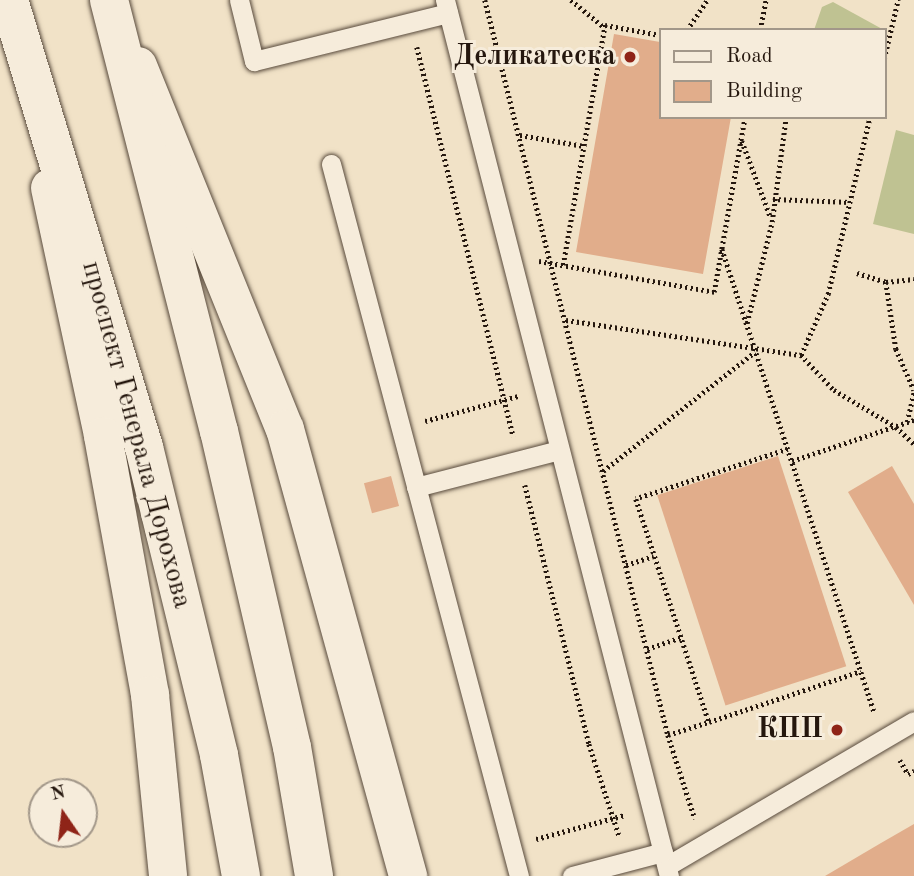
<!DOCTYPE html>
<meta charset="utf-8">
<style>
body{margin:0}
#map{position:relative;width:914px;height:876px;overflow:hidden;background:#f1e2c7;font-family:"Old Standard TT",serif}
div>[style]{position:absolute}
.green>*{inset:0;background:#bfc292}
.building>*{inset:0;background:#e1ad8b;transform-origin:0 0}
.path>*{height:4.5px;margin-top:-2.25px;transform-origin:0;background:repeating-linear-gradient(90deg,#25170e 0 2px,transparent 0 5.5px)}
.roads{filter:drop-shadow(0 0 2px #584a3c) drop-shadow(0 0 2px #584a3c)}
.lane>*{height:19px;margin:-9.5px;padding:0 9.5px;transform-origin:9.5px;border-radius:9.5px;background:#f6ecdb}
.street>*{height:38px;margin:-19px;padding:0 19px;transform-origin:19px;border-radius:19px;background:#f6ecdb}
.secondary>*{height:38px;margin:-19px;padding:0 19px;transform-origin:19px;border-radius:19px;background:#f6ecdb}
.dots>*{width:19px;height:19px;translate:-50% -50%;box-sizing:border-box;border:4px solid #f6ecdb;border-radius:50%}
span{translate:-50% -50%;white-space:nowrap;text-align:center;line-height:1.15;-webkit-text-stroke:6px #f6ecdb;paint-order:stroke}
.poi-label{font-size:28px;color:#25170e;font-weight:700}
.right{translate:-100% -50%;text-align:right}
.street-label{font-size:28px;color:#25170e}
.legend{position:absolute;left:659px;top:28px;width:228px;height:91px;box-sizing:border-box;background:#f6ecdb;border:2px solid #a29789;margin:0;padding:9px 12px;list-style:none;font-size:21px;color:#25170e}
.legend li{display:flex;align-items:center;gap:14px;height:35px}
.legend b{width:35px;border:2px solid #a29789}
.north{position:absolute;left:28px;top:778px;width:70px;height:70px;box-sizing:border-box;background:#f6ecdb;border:2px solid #a29789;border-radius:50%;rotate:346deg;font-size:19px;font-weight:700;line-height:28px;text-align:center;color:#25170e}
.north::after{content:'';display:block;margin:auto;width:24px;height:32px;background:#8f2418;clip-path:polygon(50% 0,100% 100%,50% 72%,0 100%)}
</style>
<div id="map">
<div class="green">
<i style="clip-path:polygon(833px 2px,884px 30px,814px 30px,822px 7px)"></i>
<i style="clip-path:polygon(896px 130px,914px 135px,914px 234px,873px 224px)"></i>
</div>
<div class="building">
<i style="clip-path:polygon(614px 34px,660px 42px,660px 117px,731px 117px,703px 274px,576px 252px)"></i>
<i style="left:778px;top:456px;width:221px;height:127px;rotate:72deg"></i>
<i style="clip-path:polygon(892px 466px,914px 504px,914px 605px,848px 492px)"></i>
<i style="left:391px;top:476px;width:31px;height:28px;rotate:75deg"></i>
<i style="clip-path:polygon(914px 824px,914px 876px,825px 876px,881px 843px)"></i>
</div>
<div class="path">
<i style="left:485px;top:0;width:757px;rotate:76.02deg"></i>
<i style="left:668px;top:735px;width:88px;rotate:72.2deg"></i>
<i style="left:571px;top:0;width:44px;rotate:39.5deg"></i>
<i style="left:687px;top:30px;width:36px;rotate:-56deg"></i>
<i style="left:760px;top:30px;width:31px;rotate:-79deg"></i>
<i style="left:417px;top:47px;width:401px;rotate:76.1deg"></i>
<i style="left:884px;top:59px;width:61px;rotate:-76.7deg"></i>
<i style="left:520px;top:135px;width:65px;rotate:9.8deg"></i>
<i style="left:742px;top:141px;width:82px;rotate:69.4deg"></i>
<i style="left:773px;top:199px;width:77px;rotate:2.2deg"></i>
<i style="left:722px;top:249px;width:489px;rotate:71.8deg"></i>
<i style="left:539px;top:261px;width:178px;rotate:10deg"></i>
<i style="left:714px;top:292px;width:178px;rotate:-80deg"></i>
<i style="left:563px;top:265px;width:244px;rotate:-80.1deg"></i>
<i style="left:605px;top:25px;width:56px;rotate:10.3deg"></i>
<i style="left:857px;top:273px;width:30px;rotate:17deg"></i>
<i style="left:886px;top:282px;width:28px;rotate:-6deg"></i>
<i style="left:886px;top:282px;width:68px;rotate:81.5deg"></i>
<i style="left:896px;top:349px;width:45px;rotate:66.3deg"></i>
<i style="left:566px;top:320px;width:238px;rotate:8.5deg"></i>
<i style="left:801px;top:355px;width:48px;rotate:46.7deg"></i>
<i style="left:834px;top:390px;width:72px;rotate:30.8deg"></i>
<i style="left:896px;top:427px;width:25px;rotate:43deg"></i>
<i style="left:747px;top:323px;width:104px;rotate:-76.1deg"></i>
<i style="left:772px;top:222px;width:106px;rotate:-82.4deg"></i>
<i style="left:801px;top:355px;width:67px;rotate:-66.1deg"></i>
<i style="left:828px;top:294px;width:182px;rotate:-76.7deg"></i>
<i style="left:425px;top:421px;width:96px;rotate:-15deg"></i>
<i style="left:907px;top:422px;width:31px;rotate:-77deg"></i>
<i style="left:788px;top:449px;width:160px;rotate:161.8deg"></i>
<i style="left:636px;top:499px;width:235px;rotate:71.9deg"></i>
<i style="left:709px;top:722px;width:160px;rotate:-18.5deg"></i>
<i style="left:792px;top:461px;width:129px;rotate:-18.6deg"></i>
<i style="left:603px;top:471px;width:193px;rotate:-38.1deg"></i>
<i style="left:525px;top:485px;width:267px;rotate:76.1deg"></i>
<i style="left:589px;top:744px;width:96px;rotate:71.8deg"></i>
<i style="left:626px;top:565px;width:29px;rotate:-18deg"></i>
<i style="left:647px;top:649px;width:36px;rotate:-19deg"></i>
<i style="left:668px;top:735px;width:43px;rotate:-17.6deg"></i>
<i style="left:900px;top:760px;width:16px;rotate:60deg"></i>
<i style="left:908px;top:774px;width:7px;rotate:-27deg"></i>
<i style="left:536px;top:839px;width:92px;rotate:-15.1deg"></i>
</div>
<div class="roads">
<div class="lane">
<i style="left:239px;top:0;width:63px;rotate:76.2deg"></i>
<i style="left:254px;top:61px;width:200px;rotate:-13.9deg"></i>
<i style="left:445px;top:0;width:904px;rotate:75.66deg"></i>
<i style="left:331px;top:164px;width:736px;rotate:75.21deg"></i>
<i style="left:416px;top:487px;width:148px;rotate:-14.5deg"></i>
<i style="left:667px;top:866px;width:286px;rotate:-30.4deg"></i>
<i style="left:572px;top:876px;width:94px;rotate:-14.8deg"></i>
</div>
<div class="street">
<i style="left:138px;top:66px;width:392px;rotate:68deg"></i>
<i style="left:285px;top:429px;width:464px;rotate:74.6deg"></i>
<i style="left:50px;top:188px;width:254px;rotate:77.9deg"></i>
<i style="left:103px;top:436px;width:263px;rotate:79.7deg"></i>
<i style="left:150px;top:695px;width:182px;rotate:84.3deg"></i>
</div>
<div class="secondary">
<i style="left:9px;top:0;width:467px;rotate:73.2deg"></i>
<i style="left:144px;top:447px;width:317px;rotate:76.3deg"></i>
<i style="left:219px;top:755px;width:123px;rotate:79.7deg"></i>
<i style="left:109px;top:0;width:445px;rotate:75.7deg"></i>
<i style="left:219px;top:431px;width:324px;rotate:77deg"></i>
<i style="left:292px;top:747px;width:131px;rotate:80.3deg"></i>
</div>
</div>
<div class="dots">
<i style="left:630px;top:57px;background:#8f2418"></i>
<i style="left:837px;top:730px;background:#8f2418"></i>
</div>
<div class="poi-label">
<span class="right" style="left:616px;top:57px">Деликатеска</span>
<span class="right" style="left:823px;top:730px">КПП</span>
</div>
<div class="street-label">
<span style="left:136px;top:435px;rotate:75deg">проспект Генерала Дорохова</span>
</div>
<ul class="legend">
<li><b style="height:9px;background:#f6ecdb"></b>Road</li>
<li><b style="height:19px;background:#e1ad8b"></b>Building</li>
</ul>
<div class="north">N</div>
</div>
